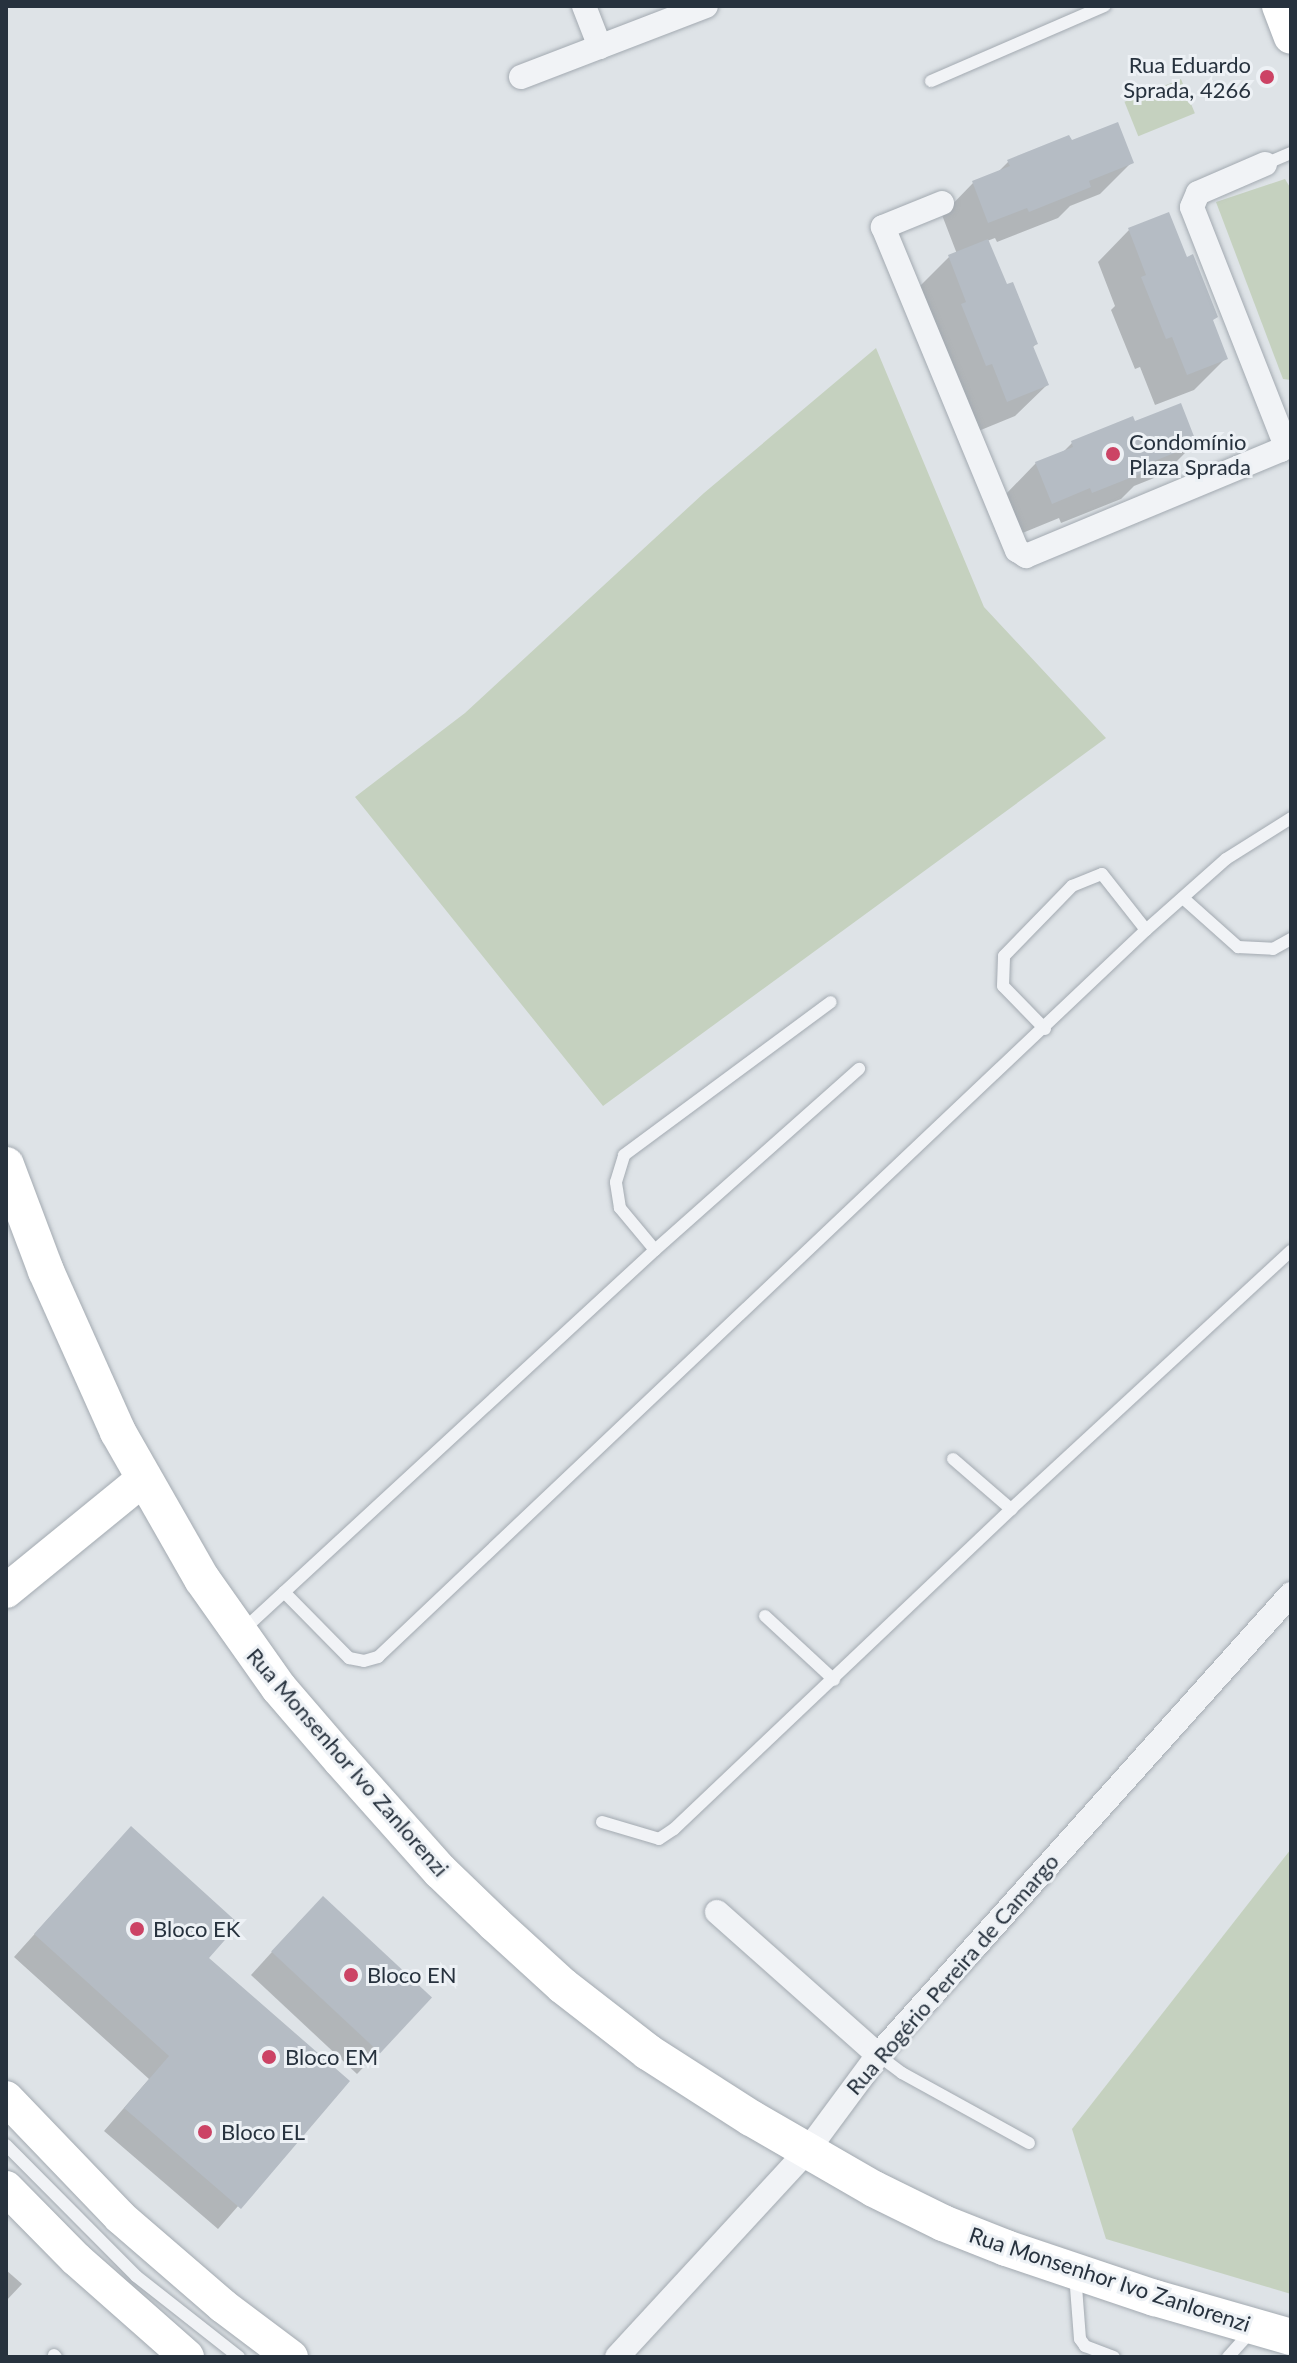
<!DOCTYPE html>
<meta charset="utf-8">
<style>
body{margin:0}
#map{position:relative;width:1297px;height:2363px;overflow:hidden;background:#dee3e7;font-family:Lato,sans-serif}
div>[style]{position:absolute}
.green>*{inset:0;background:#c5d1bf;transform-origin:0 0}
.shadow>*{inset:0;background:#0003}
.building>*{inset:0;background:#b5bcc4;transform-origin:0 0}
.roads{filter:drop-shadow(0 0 2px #a3aab1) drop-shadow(0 0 2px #a3aab1)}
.lane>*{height:12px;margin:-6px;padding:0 6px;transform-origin:6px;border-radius:6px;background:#f1f3f6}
.street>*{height:24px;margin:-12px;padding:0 12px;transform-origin:12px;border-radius:12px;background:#f1f3f6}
.secondary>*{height:34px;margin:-17px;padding:0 17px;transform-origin:17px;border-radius:17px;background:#fff}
.primary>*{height:36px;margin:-18px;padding:0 18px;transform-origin:18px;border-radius:18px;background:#fff}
.dots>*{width:22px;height:22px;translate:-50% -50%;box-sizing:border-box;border:4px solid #edf1f5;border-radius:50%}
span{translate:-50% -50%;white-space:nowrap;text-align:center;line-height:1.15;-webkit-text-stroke:6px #edf1f5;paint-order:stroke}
.poi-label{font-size:22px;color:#27323e}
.right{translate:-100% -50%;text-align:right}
.left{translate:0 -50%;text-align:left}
.street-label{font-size:22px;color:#27323e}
.frame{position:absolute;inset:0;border:8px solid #27323e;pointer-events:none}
</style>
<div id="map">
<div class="green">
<i style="left:1181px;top:79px;width:37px;height:61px;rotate:68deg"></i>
<i style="clip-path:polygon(1285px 179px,1291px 189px,1291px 380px,1283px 379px,1216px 202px)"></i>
<i style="clip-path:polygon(876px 348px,984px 607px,1106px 738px,603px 1106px,355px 797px,465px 713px,704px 493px)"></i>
<i style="clip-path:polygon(1291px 1849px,1291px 2294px,1106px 2239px,1072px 2129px)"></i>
</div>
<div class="shadow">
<i style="clip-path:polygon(1070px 143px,1132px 162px,1100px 194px,1070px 206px,1058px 218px,997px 242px,995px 238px,987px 241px,1005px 287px,1036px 344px,1032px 348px,1047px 385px,1015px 416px,976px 432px,917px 289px,949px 257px,957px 254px,942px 215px,973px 183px,997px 173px,1008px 162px)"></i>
<i style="clip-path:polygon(1129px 230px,1226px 358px,1194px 390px,1155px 405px,1140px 367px,1135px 369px,1111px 310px,1115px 306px,1098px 262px)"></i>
<i style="clip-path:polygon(1134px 423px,1195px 443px,1164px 474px,1134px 486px,1121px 499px,1061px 523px,1059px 518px,1020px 534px,1005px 495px,1036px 463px,1061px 454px,1072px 443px)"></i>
<i style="clip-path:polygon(110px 1850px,206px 1958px,347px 2081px,218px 2229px,104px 2131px,149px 2079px,14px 1957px)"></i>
<i style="clip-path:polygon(301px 1920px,378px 2052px,357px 2074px,251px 1975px)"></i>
<i style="clip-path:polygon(6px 2270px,22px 2284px,6px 2301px)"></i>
</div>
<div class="building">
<i style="clip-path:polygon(1118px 122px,1134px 163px,1089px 181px,1091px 187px,1029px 212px,1027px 208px,988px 223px,972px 181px,1010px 166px,1007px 160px,1069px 135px,1072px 140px)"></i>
<i style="clip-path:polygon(1169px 212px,1187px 257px,1193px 254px,1218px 317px,1213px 320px,1228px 359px,1187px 375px,1172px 337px,1166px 339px,1141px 277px,1146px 275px,1128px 228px)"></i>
<i style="clip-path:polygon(988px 239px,1007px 284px,1013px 282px,1038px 344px,1033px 346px,1049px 385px,1007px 402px,992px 364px,986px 366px,961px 304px,966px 302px,948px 255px)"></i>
<i style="clip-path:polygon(1181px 403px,1197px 444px,1152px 462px,1155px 468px,1092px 493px,1090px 488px,1052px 504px,1035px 462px,1073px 447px,1071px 441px,1133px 416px,1135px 421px)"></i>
<i style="clip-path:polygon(131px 1826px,239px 1924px,209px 1958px,350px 2081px,241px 2209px,124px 2108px,169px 2056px,34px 1934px)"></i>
<i style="left:323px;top:1896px;width:149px;height:76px;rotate:43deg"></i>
</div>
<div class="roads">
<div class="lane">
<i style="left:931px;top:81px;width:189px;rotate:-23.4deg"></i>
<i style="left:1265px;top:164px;width:28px;rotate:-23deg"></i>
<i style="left:1183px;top:898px;width:74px;rotate:41.7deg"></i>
<i style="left:1238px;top:947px;width:35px;rotate:3deg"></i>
<i style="left:1273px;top:949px;width:21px;rotate:-29deg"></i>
<i style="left:1045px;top:1029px;width:60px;rotate:-134.3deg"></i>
<i style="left:1003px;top:986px;width:30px;rotate:-88deg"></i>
<i style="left:1004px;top:956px;width:98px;rotate:-45.8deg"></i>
<i style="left:1072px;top:886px;width:32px;rotate:-22deg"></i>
<i style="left:1102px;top:874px;width:71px;rotate:51.8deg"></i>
<i style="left:655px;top:1250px;width:55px;rotate:-129.8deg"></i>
<i style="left:620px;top:1208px;width:26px;rotate:-99deg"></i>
<i style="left:616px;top:1182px;width:28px;rotate:-73deg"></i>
<i style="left:624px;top:1155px;width:257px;rotate:-36.5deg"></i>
<i style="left:953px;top:1459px;width:77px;rotate:40.8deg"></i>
<i style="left:284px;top:1592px;width:93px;rotate:45.4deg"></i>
<i style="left:349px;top:1658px;width:15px;rotate:11deg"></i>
<i style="left:364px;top:1661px;width:15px;rotate:-16deg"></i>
<i style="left:378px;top:1657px;width:1058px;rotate:-43.43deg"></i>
<i style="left:1146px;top:930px;width:107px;rotate:-41.6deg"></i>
<i style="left:1226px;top:859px;width:77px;rotate:-32.2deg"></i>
<i style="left:765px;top:1616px;width:94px;rotate:42.8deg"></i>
<i style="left:243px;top:1630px;width:560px;rotate:-42.69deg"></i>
<i style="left:655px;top:1250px;width:273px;rotate:-41.6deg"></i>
<i style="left:602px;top:1822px;width:59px;rotate:16.6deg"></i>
<i style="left:659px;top:1839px;width:18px;rotate:-34deg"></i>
<i style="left:674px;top:1829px;width:465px;rotate:-43.5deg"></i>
<i style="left:1011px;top:1509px;width:381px;rotate:-42.7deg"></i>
<i style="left:878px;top:2055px;width:30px;rotate:37deg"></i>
<i style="left:902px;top:2073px;width:145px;rotate:28.9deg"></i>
<i style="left:6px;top:2145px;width:185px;rotate:45.2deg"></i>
<i style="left:136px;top:2276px;width:131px;rotate:38.2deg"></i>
<i style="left:1075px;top:2274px;width:65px;rotate:85.6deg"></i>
<i style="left:1080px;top:2339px;width:9px;rotate:54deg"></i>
<i style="left:1085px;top:2346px;width:31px;rotate:21deg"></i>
<i style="left:54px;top:2355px;width:3px;rotate:45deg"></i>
<i style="left:1228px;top:2357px;width:38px;rotate:-48deg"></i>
</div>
<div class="street">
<i style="left:584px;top:6px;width:44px;rotate:68.7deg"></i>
<i style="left:521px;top:77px;width:198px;rotate:-21deg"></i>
<i style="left:942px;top:203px;width:64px;rotate:157.9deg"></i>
<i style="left:883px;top:227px;width:350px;rotate:67.5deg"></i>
<i style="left:1017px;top:550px;width:11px;rotate:34deg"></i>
<i style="left:1026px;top:556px;width:276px;rotate:-22.6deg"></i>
<i style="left:1281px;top:450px;width:9px;rotate:-72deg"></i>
<i style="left:1284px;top:441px;width:251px;rotate:-111.5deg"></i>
<i style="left:1192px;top:207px;width:15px;rotate:-67deg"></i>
<i style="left:1198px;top:193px;width:73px;rotate:-23.4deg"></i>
<i style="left:717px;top:1912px;width:215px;rotate:41.6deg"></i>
<i style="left:617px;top:2357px;width:280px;rotate:-47.3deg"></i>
<i style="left:807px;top:2151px;width:119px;rotate:-53.5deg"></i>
<i style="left:878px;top:2055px;width:619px;rotate:-48.14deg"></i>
</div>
<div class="secondary">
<i style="left:1279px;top:6px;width:33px;rotate:69deg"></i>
<i style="left:6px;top:1591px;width:176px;rotate:-39.2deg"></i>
<i style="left:6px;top:2098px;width:165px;rotate:46.2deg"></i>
<i style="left:120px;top:2217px;width:136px;rotate:40.8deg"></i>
<i style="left:223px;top:2306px;width:85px;rotate:36.9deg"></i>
<i style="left:6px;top:2188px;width:100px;rotate:45.4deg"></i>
<i style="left:76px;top:2259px;width:148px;rotate:41.4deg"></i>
</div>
<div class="primary">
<i style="left:6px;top:1165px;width:113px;rotate:69.3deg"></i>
<i style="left:46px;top:1271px;width:176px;rotate:65.9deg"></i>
<i style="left:118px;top:1432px;width:169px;rotate:60.3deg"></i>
<i style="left:202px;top:1579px;width:133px;rotate:54.8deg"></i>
<i style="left:279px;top:1688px;width:95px;rotate:49.3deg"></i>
<i style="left:341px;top:1760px;width:149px;rotate:48.3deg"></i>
<i style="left:440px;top:1871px;width:76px;rotate:43.9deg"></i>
<i style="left:495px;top:1924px;width:92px;rotate:42.4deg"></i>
<i style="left:563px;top:1986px;width:108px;rotate:37.8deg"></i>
<i style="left:648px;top:2052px;width:122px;rotate:32.7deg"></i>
<i style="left:751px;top:2118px;width:142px;rotate:30deg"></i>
<i style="left:874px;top:2189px;width:77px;rotate:26.2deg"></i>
<i style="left:943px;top:2223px;width:68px;rotate:21.6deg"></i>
<i style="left:1006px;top:2248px;width:157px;rotate:18.6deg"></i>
<i style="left:1155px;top:2298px;width:141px;rotate:16deg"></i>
</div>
</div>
<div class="dots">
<i style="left:1267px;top:77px;background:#cc4365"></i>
<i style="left:1113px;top:454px;background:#cc4365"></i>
<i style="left:137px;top:1929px;background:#cc4365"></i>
<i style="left:351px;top:1975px;background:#cc4365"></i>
<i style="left:269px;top:2057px;background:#cc4365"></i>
<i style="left:205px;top:2132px;background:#cc4365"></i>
</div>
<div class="poi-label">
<span class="right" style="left:1251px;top:77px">Rua Eduardo<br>Sprada, 4266</span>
<span class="left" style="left:1129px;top:454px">Condomínio<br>Plaza Sprada</span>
<span class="left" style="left:153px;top:1929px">Bloco EK</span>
<span class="left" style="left:367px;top:1975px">Bloco EN</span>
<span class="left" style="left:285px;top:2057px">Bloco EM</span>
<span class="left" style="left:221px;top:2132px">Bloco EL</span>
</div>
<div class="street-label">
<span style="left:348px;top:1762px;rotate:49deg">Rua Monsenhor Ivo Zanlorenzi</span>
<span style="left:952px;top:1974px;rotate:-49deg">Rua Rogério Pereira de Camargo</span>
<span style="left:1110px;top:2279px;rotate:18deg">Rua Monsenhor Ivo Zanlorenzi</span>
</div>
<div class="frame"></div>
</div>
